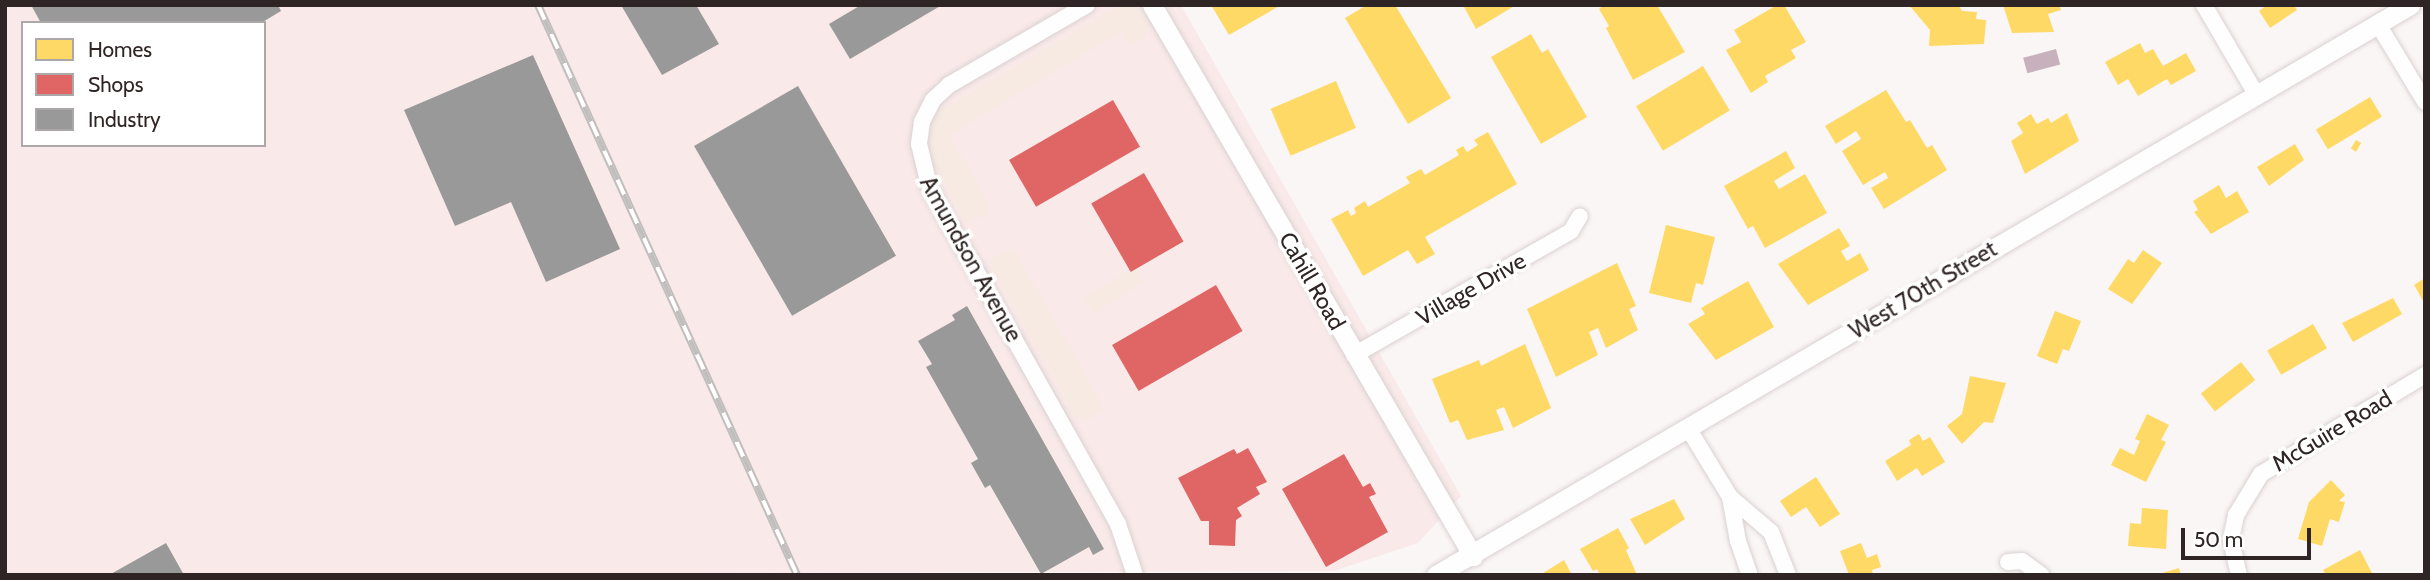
<!DOCTYPE html>
<style>
body{margin:0}
#map{position:relative;width:2430px;height:580px;overflow:hidden;background:#fbf6f6;font-family:Cabin,sans-serif}
div>[style]{position:absolute}
.built>*{inset:0;background:#f9e9e9}
.green>*{inset:0;background:#f6eae3}
.water>*{inset:0;background:#c6b1bd;transform-origin:0 0}
.homes>*{inset:0;background:#ffd966;transform-origin:0 0}
.shops>*{inset:0;background:#e06666;transform-origin:0 0}
.industry>*{inset:0;background:#999;transform-origin:0 0}
.roads{filter:drop-shadow(0 0 2px #dad1d1) drop-shadow(0 0 2px #dad1d1)}
.minor>*{height:16px;margin:-8px;padding:0 8px;transform-origin:8px;border-radius:8px;background:#fefefe}
.tertiary>*{height:19px;margin:-9.5px;padding:0 9.5px;transform-origin:9.5px;border-radius:9.5px;background:#fefefe}
.rail>*{height:8px;margin-top:-4px;transform-origin:0;background:repeating-linear-gradient(90deg,#fff 0 16px,#c0bfbe 0 32px);box-sizing:border-box;border-block:2px solid #c0bfbe}
span{translate:-50% -50%;white-space:nowrap;text-align:center;line-height:1.15;-webkit-text-stroke:7px #fff;paint-order:stroke}
.street-label{font-size:23px;color:#2f2524}
.frame{position:absolute;inset:0;border:7px solid #2f2524;pointer-events:none}
.legend{position:absolute;left:21px;top:21px;width:245px;height:126px;box-sizing:border-box;background:#fff;border:2px solid #aca8a7;margin:0;padding:9px 12px;list-style:none;font-size:21px;color:#2f2524}
.legend li{display:flex;align-items:center;gap:14px;height:35px}
.legend b{width:35px;border:2px solid #aca8a7}
.scale{position:absolute;left:2181px;top:528px;width:130px;height:32px;box-sizing:border-box;border:4px solid #2f2524;border-top:0;padding-left:9px;font-size:21px;line-height:24px;white-space:nowrap;color:#2f2524;-webkit-text-stroke:5px #fff;paint-order:stroke}
</style>
<div id="map">
<div class="built">
<i style="clip-path:polygon(evenodd,5px 5px,1181px 5px,1461px 496px,1418px 543px,1334px 571px,5px 575px,5px 5px,23px 23px,264px 23px,264px 145px,23px 145px,23px 23px)"></i>
</div>
<div class="green">
<i style="clip-path:polygon(1120px 5px,1140px 8px,1150px 25px,1145px 37px,1129px 47px,1121px 32px,950px 135px,991px 208px,987px 215px,965px 222px,927px 149px,931px 124px,939px 111px)"></i>
<i style="clip-path:polygon(1008px 249px,1015px 251px,1029px 275px,1102px 403px,1103px 411px,1088px 420px,1077px 419px,992px 269px,990px 261px)"></i>
<i style="clip-path:polygon(1131px 269px,1137px 269px,1144px 282px,1094px 314px,1084px 298px)"></i>
</div>
<div class="water">
<i style="left:2056px;top:49px;width:16px;height:34px;rotate:75deg"></i>
</div>
<div class="homes">
<i style="clip-path:polygon(1211px 5px,1281px 5px,1229px 35px)"></i>
<i style="clip-path:polygon(1367px 5px,1395px 5px,1451px 98px,1408px 124px,1345px 18px)"></i>
<i style="clip-path:polygon(1463px 5px,1516px 5px,1476px 29px)"></i>
<i style="clip-path:polygon(1605px 5px,1657px 5px,1685px 52px,1633px 80px,1606px 28px,1609px 26px,1599px 9px)"></i>
<i style="clip-path:polygon(1777px 5px,1784px 5px,1806px 42px,1791px 50px,1796px 58px,1765px 76px,1768px 82px,1751px 93px,1726px 50px,1741px 42px,1734px 30px)"></i>
<i style="clip-path:polygon(1909px 5px,1959px 5px,1962px 11px,1977px 12px,1976px 19px,1986px 20px,1984px 44px,1929px 46px,1930px 30px)"></i>
<i style="clip-path:polygon(2003px 5px,2059px 5px,2061px 10px,2048px 14px,2054px 32px,2012px 33px)"></i>
<i style="clip-path:polygon(2267px 5px,2294px 5px,2297px 10px,2270px 28px,2259px 11px)"></i>
<i style="clip-path:polygon(1531px 34px,1542px 53px,1548px 49px,1587px 117px,1541px 144px,1491px 57px)"></i>
<i style="clip-path:polygon(2140px 43px,2145px 53px,2153px 49px,2163px 66px,2186px 53px,2196px 71px,2171px 85px,2167px 79px,2138px 96px,2128px 79px,2118px 85px,2105px 62px)"></i>
<i style="left:1703px;top:66px;width:52px;height:78px;rotate:59deg"></i>
<i style="left:1336px;top:81px;width:51px;height:71px;rotate:67deg"></i>
<i style="clip-path:polygon(1886px 90px,1906px 122px,1910px 120px,1927px 148px,1932px 145px,1947px 170px,1884px 209px,1871px 188px,1888px 178px,1885px 172px,1863px 185px,1842px 151px,1861px 139px,1856px 131px,1836px 144px,1825px 126px)"></i>
<i style="left:2370px;top:97px;width:23px;height:63px;rotate:59deg"></i>
<i style="clip-path:polygon(2067px 113px,2079px 141px,2025px 174px,2011px 141px,2023px 133px,2017px 123px,2031px 114px,2037px 124px,2048px 118px,2051px 123px)"></i>
<i style="clip-path:polygon(1488px 132px,1517px 184px,1425px 237px,1435px 254px,1417px 264px,1408px 250px,1363px 276px,1331px 219px,1348px 210px,1351px 216px,1356px 213px,1354px 208px,1365px 201px,1368px 207px,1410px 183px,1406px 177px,1421px 169px,1425px 175px,1459px 155px,1456px 150px,1463px 146px,1467px 152px,1478px 145px,1474px 140px)"></i>
<i style="left:2356px;top:140px;width:6px;height:10px;rotate:31deg"></i>
<i style="clip-path:polygon(2295px 144px,2304px 160px,2269px 186px,2257px 167px)"></i>
<i style="clip-path:polygon(1786px 151px,1795px 168px,1774px 181px,1779px 189px,1805px 174px,1827px 213px,1765px 248px,1753px 226px,1748px 229px,1724px 186px)"></i>
<i style="clip-path:polygon(2219px 185px,2226px 198px,2237px 191px,2249px 212px,2211px 234px,2194px 212px,2198px 210px,2193px 201px)"></i>
<i style="clip-path:polygon(1666px 225px,1715px 237px,1703px 285px,1696px 283px,1691px 303px,1649px 293px)"></i>
<i style="clip-path:polygon(1839px 228px,1850px 246px,1841px 251px,1847px 261px,1860px 253px,1869px 270px,1808px 305px,1778px 264px)"></i>
<i style="clip-path:polygon(2143px 250px,2162px 263px,2132px 304px,2108px 289px,2128px 259px,2134px 263px)"></i>
<i style="clip-path:polygon(1617px 263px,1636px 306px,1629px 309px,1638px 330px,1606px 348px,1598px 328px,1589px 332px,1598px 355px,1556px 377px,1527px 309px)"></i>
<i style="clip-path:polygon(2425px 278px,2425px 304px,2414px 285px)"></i>
<i style="clip-path:polygon(1748px 281px,1774px 327px,1716px 360px,1688px 324px,1705px 314px,1701px 308px)"></i>
<i style="clip-path:polygon(2393px 298px,2402px 314px,2353px 342px,2342px 323px)"></i>
<i style="clip-path:polygon(2055px 311px,2081px 321px,2069px 351px,2063px 349px,2057px 364px,2037px 356px)"></i>
<i style="left:2313px;top:324px;width:28px;height:53px;rotate:60deg"></i>
<i style="clip-path:polygon(1525px 344px,1551px 408px,1513px 428px,1504px 407px,1496px 410px,1504px 430px,1467px 440px,1458px 420px,1450px 423px,1432px 379px,1479px 360px,1481px 366px)"></i>
<i style="left:2241px;top:362px;width:23px;height:51px;rotate:52deg"></i>
<i style="clip-path:polygon(1970px 376px,2006px 383px,1993px 423px,1984px 422px,1962px 444px,1947px 426px,1962px 414px)"></i>
<i style="clip-path:polygon(2147px 414px,2169px 425px,2161px 440px,2166px 442px,2146px 482px,2111px 465px,2120px 448px,2134px 455px,2140px 441px,2135px 439px)"></i>
<i style="clip-path:polygon(1919px 434px,1923px 441px,1930px 437px,1945px 462px,1922px 476px,1917px 468px,1897px 481px,1885px 461px,1911px 445px,1909px 440px)"></i>
<i style="clip-path:polygon(1816px 477px,1840px 514px,1820px 527px,1806px 507px,1791px 517px,1780px 501px)"></i>
<i style="clip-path:polygon(2331px 480px,2345px 495px,2339px 501px,2345px 502px,2339px 522px,2330px 519px,2322px 546px,2298px 539px,2309px 502px)"></i>
<i style="clip-path:polygon(1674px 499px,1685px 519px,1645px 545px,1630px 519px)"></i>
<i style="clip-path:polygon(2142px 508px,2168px 510px,2166px 549px,2128px 546px,2130px 523px,2141px 524px)"></i>
<i style="clip-path:polygon(1618px 528px,1629px 548px,1626px 550px,1637px 575px,1600px 575px,1597px 569px,1593px 571px,1580px 549px)"></i>
<i style="clip-path:polygon(1861px 543px,1867px 558px,1877px 554px,1881px 567px,1872px 570px,1873px 575px,1849px 575px,1840px 551px)"></i>
<i style="clip-path:polygon(2360px 550px,2373px 575px,2326px 575px,2323px 570px)"></i>
<i style="clip-path:polygon(1564px 560px,1572px 575px,1540px 575px)"></i>
<i style="clip-path:polygon(2179px 568px,2181px 575px,2159px 575px,2159px 574px)"></i>
</div>
<div class="shops">
<i style="left:1113px;top:100px;width:54px;height:120px;rotate:60deg"></i>
<i style="left:1144px;top:173px;width:79px;height:61px;rotate:60deg"></i>
<i style="left:1216px;top:285px;width:53px;height:120px;rotate:60deg"></i>
<i style="clip-path:polygon(1248px 448px,1267px 482px,1256px 487px,1260px 494px,1237px 508px,1242px 516px,1236px 520px,1235px 546px,1209px 545px,1209px 521px,1201px 521px,1178px 478px,1234px 449px,1237px 454px)"></i>
<i style="clip-path:polygon(1344px 454px,1363px 487px,1370px 483px,1376px 494px,1369px 497px,1388px 532px,1326px 567px,1282px 489px)"></i>
</div>
<div class="industry">
<i style="clip-path:polygon(31px 5px,278px 5px,281px 11px,261px 23px,41px 23px)"></i>
<i style="clip-path:polygon(621px 5px,696px 5px,719px 44px,662px 75px)"></i>
<i style="clip-path:polygon(861px 5px,942px 5px,850px 59px,829px 24px)"></i>
<i style="clip-path:polygon(533px 55px,620px 249px,546px 282px,511px 202px,455px 226px,404px 110px)"></i>
<i style="left:798px;top:86px;width:196px;height:120px;rotate:60deg"></i>
<i style="clip-path:polygon(967px 306px,1104px 549px,1093px 555px,1089px 547px,1041px 574px,990px 485px,985px 488px,971px 463px,978px 459px,926px 367px,932px 364px,918px 341px,955px 320px,952px 315px)"></i>
<i style="clip-path:polygon(166px 543px,184px 575px,109px 575px)"></i>
</div>
<div class="roads">
<div class="minor">
<i style="left:1087px;top:5px;width:160px;rotate:149.9deg"></i>
<i style="left:949px;top:85px;width:22px;rotate:137deg"></i>
<i style="left:933px;top:100px;width:25px;rotate:117deg"></i>
<i style="left:922px;top:122px;width:22px;rotate:98deg"></i>
<i style="left:919px;top:144px;width:46px;rotate:76.3deg"></i>
<i style="left:930px;top:189px;width:384px;rotate:60.7deg"></i>
<i style="left:1118px;top:524px;width:54px;rotate:71.6deg"></i>
<i style="left:2204px;top:5px;width:103px;rotate:59.7deg"></i>
<i style="left:2378px;top:24px;width:91px;rotate:58.9deg"></i>
<i style="left:1354px;top:355px;width:250px;rotate:-29.7deg"></i>
<i style="left:1571px;top:231px;width:17px;rotate:-59deg"></i>
<i style="left:1688px;top:428px;width:81px;rotate:58.7deg"></i>
<i style="left:1730px;top:497px;width:54px;rotate:40.5deg"></i>
<i style="left:1771px;top:532px;width:46px;rotate:68.4deg"></i>
<i style="left:1730px;top:497px;width:45px;rotate:79.7deg"></i>
<i style="left:1738px;top:541px;width:36px;rotate:71deg"></i>
<i style="left:2008px;top:562px;width:14px;rotate:-4deg"></i>
<i style="left:2022px;top:561px;width:24px;rotate:36deg"></i>
<i style="left:2239px;top:575px;width:37px;rotate:-103deg"></i>
<i style="left:2231px;top:539px;width:25px;rotate:-78deg"></i>
<i style="left:2236px;top:515px;width:48px;rotate:-58.6deg"></i>
<i style="left:2261px;top:474px;width:192px;rotate:-31.1deg"></i>
</div>
<div class="tertiary">
<i style="left:1152px;top:5px;width:638px;rotate:59.78deg"></i>
<i style="left:1436px;top:575px;width:1129px;rotate:-30.34deg"></i>
</div>
</div>
<div class="rail">
<i style="left:538px;top:5px;width:626px;rotate:65.56deg"></i>
</div>
<div class="street-label">
<span style="left:971px;top:259px;rotate:61deg">Amundson Avenue</span>
<span style="left:1312px;top:281px;rotate:60deg">Cahill Road</span>
<span style="left:1471px;top:289px;rotate:-30deg">Village Drive</span>
<span style="left:1923px;top:290px;rotate:-31deg">West 70th Street</span>
<span style="left:2332px;top:431px;rotate:-31deg">McGuire Road</span>
</div>
<div class="frame"></div>
<ul class="legend">
<li><b style="height:19px;background:#ffd966"></b>Homes</li>
<li><b style="height:19px;background:#e06666"></b>Shops</li>
<li><b style="height:19px;background:#999"></b>Industry</li>
</ul>
<div class="scale">50 m</div>
</div>
